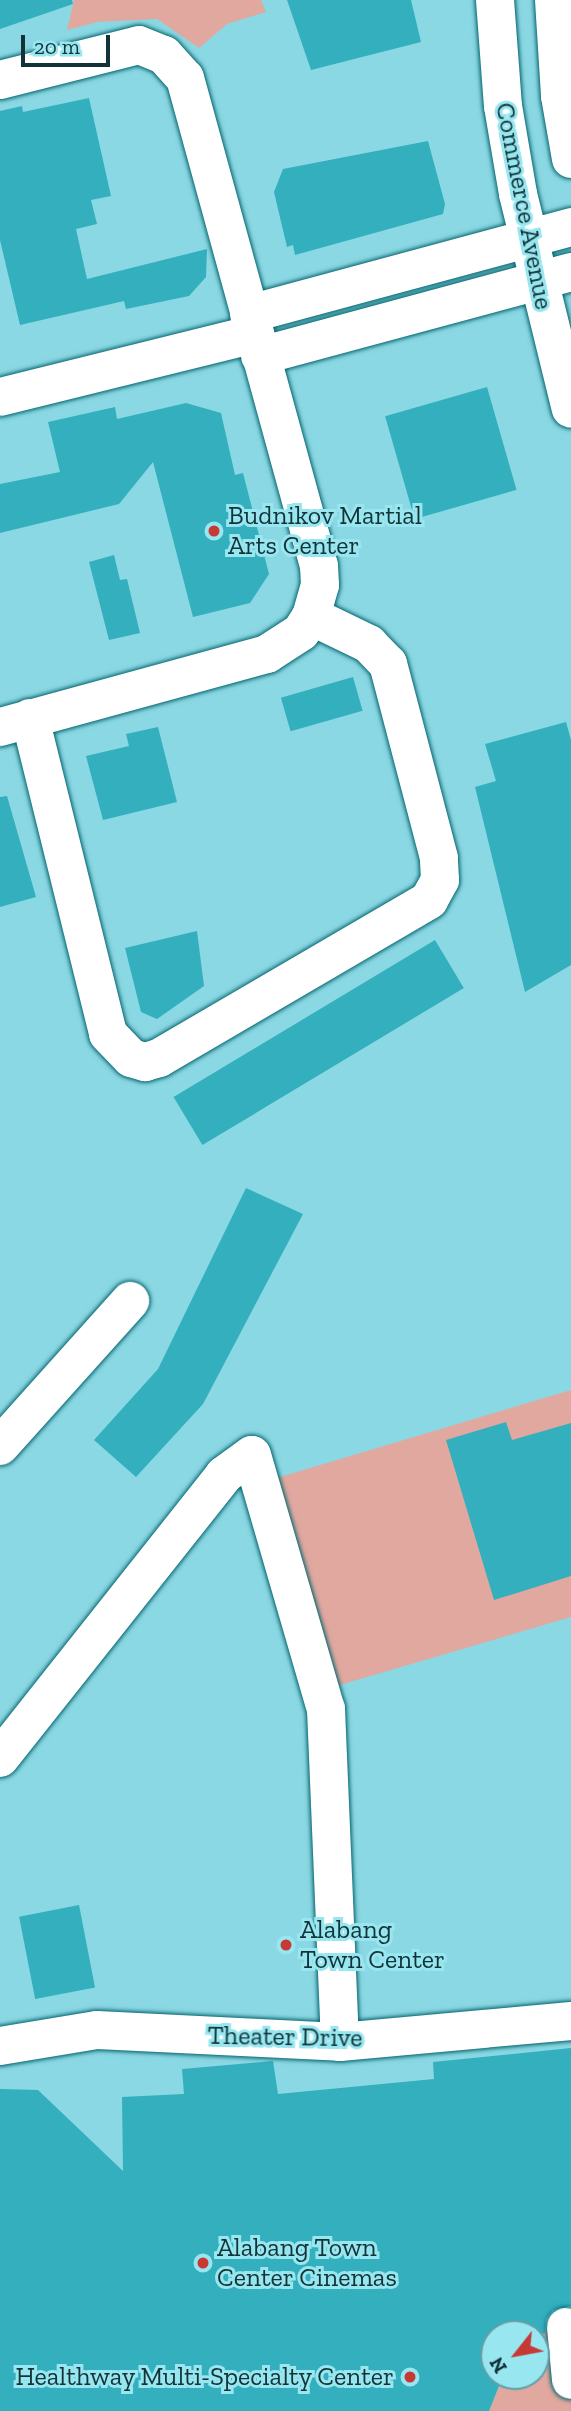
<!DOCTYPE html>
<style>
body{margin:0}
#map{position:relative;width:571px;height:2411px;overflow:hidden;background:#8ad8e3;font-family:"Zilla Slab",serif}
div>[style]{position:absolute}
.green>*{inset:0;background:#e1a8a0}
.building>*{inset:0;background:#33afbe;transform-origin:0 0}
.roads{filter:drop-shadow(0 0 2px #04656f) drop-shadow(0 0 2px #04656f)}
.minor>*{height:38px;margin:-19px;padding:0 19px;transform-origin:19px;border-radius:19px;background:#fff}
.major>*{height:38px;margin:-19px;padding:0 19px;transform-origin:19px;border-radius:19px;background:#fff}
.dots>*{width:19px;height:19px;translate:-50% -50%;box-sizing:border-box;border:4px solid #97e6f0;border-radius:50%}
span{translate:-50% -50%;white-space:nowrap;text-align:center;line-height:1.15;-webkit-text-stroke:6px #97e6f0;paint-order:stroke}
.street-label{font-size:26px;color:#123438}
.poi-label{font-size:26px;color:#123438}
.left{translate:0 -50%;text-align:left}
.right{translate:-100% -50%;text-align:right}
.north{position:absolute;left:480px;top:2320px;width:70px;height:70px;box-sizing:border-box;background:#97e6f0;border:2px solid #629fa6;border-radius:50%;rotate:239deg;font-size:19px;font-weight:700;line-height:28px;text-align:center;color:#123438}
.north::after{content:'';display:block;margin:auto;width:24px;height:32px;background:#c73935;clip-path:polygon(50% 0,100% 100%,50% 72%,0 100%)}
.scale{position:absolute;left:21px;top:35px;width:89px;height:32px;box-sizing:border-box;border:4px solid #123438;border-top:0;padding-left:9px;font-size:21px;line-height:24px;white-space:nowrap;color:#123438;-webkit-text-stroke:5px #97e6f0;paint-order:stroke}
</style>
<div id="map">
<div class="green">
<i style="clip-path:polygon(74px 0,261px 0,266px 12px,227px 24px,199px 48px,157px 19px,98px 22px,67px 30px)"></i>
<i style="clip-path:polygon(571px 1390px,571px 1617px,333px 1687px,270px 1480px)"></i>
<i style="clip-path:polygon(571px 2327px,571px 2411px,489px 2411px,503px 2376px,536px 2376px,536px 2338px,553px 2329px)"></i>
</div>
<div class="building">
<i style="clip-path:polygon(0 0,72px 0,73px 4px,0 29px)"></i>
<i style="clip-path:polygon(287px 0,411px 0,421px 42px,311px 70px)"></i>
<i style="clip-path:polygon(89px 98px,111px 196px,91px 200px,97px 224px,76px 229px,87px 279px,207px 249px,206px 277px,189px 296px,126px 309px,124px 301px,20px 325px,0 240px,0 111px,22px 106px,23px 112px)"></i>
<i style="clip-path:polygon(428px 141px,445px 204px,443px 214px,295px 255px,293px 245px,287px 247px,274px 192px,283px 169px)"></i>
<i style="left:487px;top:387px;width:107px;height:106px;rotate:74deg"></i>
<i style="clip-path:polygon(186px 403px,221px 413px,235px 475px,243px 473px,269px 574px,250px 603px,193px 617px,153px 462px,119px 504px,0 533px,0 484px,60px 472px,48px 422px,115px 407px,117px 419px)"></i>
<i style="clip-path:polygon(114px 555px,120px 580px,127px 579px,140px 633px,109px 640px,89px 562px)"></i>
<i style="left:353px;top:677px;width:35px;height:75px;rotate:74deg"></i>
<i style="clip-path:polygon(566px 722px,571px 740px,571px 965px,525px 992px,475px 787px,496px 781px,485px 744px)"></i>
<i style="clip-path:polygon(158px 727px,177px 802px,103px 820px,86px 756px,129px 746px,126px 734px)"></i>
<i style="clip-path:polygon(7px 796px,36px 897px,0 907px,0 797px)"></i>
<i style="clip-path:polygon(197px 931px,204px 986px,157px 1019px,141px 1012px,125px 948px)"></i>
<i style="left:435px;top:940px;width:56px;height:305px;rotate:59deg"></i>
<i style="clip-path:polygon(246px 1188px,303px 1214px,203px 1404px,136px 1477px,94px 1440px,158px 1369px)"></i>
<i style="clip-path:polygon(506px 1422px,512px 1440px,571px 1423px,571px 1576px,494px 1600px,446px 1440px)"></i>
<i style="left:79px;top:1905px;width:84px;height:61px;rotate:79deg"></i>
<i style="clip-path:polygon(571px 2048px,571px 2306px,553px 2310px,546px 2319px,545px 2333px,536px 2338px,536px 2334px,494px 2334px,494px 2376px,503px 2376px,489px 2411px,0 2411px,0 2089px,38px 2090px,123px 2171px,122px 2097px,184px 2094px,182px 2069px,273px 2061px,278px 2094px,434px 2079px,433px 2062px)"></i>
</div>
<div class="roads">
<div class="minor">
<i style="left:0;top:80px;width:143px;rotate:-14.1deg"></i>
<i style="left:139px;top:45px;width:27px;rotate:22deg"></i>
<i style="left:164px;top:55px;width:31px;rotate:48deg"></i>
<i style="left:185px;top:78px;width:506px;rotate:74.65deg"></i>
<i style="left:319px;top:566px;width:19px;rotate:87deg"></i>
<i style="left:320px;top:585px;width:32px;rotate:106deg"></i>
<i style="left:311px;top:616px;width:19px;rotate:122deg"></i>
<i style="left:301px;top:632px;width:40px;rotate:147.1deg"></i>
<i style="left:267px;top:654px;width:277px;rotate:164.7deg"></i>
<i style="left:249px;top:314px;width:334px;rotate:-15.1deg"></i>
<i style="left:260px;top:356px;width:322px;rotate:-15.1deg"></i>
<i style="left:0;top:397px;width:262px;rotate:-13.9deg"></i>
<i style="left:30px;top:718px;width:325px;rotate:76.1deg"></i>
<i style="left:108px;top:1034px;width:33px;rotate:46deg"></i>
<i style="left:131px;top:1058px;width:15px;rotate:16deg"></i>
<i style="left:145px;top:1062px;width:15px;rotate:-16deg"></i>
<i style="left:159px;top:1058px;width:313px;rotate:-30.3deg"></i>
<i style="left:429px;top:900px;width:23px;rotate:-61deg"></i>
<i style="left:440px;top:880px;width:22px;rotate:-93deg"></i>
<i style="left:439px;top:858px;width:201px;rotate:-104.7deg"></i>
<i style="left:388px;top:664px;width:28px;rotate:-134deg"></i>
<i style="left:369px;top:644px;width:64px;rotate:-154.2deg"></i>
<i style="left:0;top:1446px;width:195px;rotate:-48.1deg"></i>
<i style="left:0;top:1758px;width:361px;rotate:-51.6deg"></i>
<i style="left:224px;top:1475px;width:34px;rotate:-36deg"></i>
<i style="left:252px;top:1455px;width:265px;rotate:73.8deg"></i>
<i style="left:326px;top:1709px;width:333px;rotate:87.6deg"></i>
<i style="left:0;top:2046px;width:98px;rotate:-9.4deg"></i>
<i style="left:97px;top:2030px;width:243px;rotate:2.8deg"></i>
<i style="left:340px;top:2042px;width:232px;rotate:-5.2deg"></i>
<i style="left:566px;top:2327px;width:53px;rotate:84.6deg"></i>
</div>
<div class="major">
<i style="left:495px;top:0;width:106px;rotate:85.7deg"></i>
<i style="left:503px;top:106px;width:89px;rotate:80.3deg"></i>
<i style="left:518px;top:194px;width:221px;rotate:76.2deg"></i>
<i style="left:554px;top:0;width:96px;rotate:86.4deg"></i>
<i style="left:560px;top:96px;width:64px;rotate:80.1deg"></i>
</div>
</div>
<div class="dots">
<i style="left:214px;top:531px;background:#c73935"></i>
<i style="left:286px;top:1945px;background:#c73935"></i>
<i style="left:203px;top:2263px;background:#c73935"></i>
<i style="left:410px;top:2377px;background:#c73935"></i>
</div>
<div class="street-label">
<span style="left:524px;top:206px;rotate:79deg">Commerce Avenue</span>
<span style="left:285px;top:2037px;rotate:1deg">Theater Drive</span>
</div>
<div class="poi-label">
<span class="left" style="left:228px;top:531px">Budnikov Martial<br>Arts Center</span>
<span class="left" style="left:300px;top:1945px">Alabang<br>Town Center</span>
<span class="left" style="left:217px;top:2263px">Alabang Town<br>Center Cinemas</span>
<span class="right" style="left:394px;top:2377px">Healthway Multi-Specialty Center</span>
</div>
<div class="north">N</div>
<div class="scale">20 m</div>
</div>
